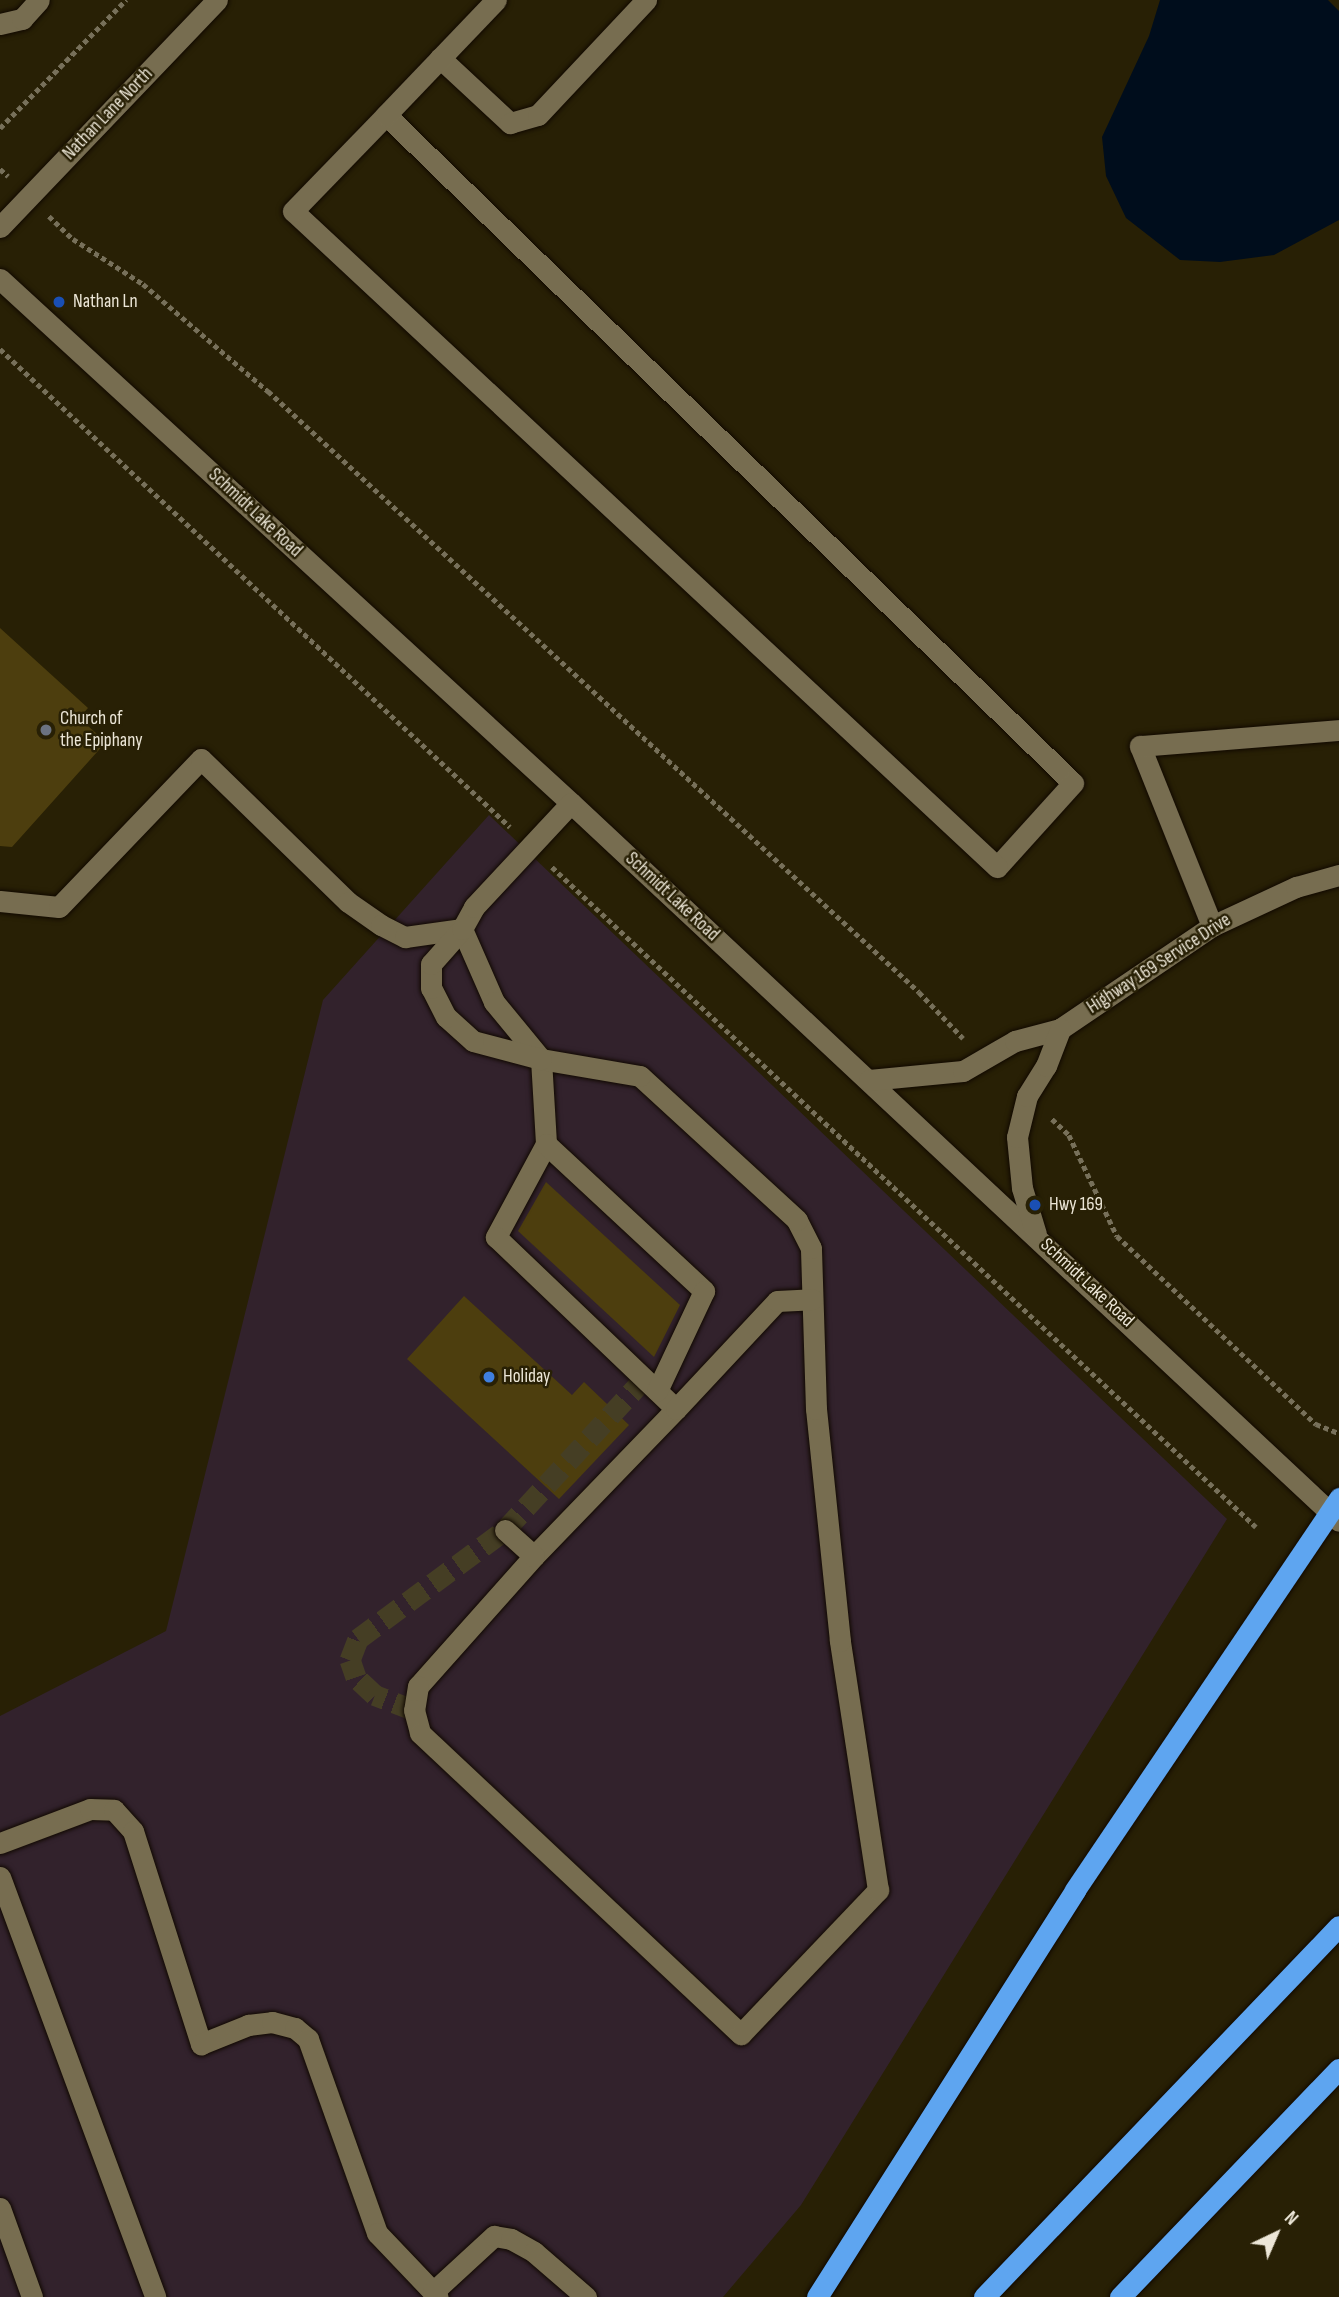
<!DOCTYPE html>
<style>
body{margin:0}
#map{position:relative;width:1339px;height:2297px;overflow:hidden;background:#282005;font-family:"Sofia Sans Condensed",sans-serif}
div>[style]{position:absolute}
.commercial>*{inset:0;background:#32222c}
.water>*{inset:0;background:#000d1c}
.building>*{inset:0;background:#4d3e0e}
.minor-tunnel>*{height:21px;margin-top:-10.5px;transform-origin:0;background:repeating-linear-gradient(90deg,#453e24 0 21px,transparent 0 31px)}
.path>*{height:4.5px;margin-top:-2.25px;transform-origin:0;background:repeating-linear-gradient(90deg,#77705a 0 5px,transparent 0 8.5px)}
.roads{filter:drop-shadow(0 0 2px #110900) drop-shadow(0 0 2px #110900)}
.minor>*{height:21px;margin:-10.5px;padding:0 10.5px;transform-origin:10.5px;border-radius:10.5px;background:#776d50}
.highway>*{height:21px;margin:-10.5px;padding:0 10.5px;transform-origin:10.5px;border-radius:10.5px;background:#5ea5f0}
.dots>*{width:19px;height:19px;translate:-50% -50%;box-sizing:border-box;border:4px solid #282005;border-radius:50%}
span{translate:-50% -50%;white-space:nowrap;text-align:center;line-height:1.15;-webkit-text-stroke:5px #282005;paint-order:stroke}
.street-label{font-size:19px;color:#ece6d7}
.poi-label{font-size:19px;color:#ece6d7}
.left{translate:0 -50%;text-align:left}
.north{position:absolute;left:1241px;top:2199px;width:70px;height:70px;-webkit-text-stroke:5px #282005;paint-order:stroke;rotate:44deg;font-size:19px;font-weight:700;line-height:28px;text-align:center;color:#ece6d7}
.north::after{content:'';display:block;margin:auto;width:24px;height:32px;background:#ece6d7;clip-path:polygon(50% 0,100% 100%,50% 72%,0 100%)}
</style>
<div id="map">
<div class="commercial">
<i style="clip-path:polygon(489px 815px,1227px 1519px,801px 2205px,723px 2297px,0 2297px,0 1716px,166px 1631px,323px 1000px)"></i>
</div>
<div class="water">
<i style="clip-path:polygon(1160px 0,1328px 0,1339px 11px,1339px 220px,1274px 255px,1220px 262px,1180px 260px,1126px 218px,1106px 176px,1102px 137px,1149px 36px)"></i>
</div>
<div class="building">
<i style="clip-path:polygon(0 628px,88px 708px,79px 718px,106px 742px,12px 847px,0 846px)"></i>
<i style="clip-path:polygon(546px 1182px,680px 1305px,654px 1357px,518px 1231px)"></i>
<i style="clip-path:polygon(464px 1296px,572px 1395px,584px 1382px,629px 1425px,559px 1499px,407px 1359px)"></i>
</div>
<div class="minor-tunnel">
<i style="left:414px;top:1710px;width:42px;rotate:-159deg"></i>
<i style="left:375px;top:1695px;width:26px;rotate:-137deg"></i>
<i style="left:356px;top:1677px;width:18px;rotate:-109deg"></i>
<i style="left:350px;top:1660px;width:22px;rotate:-69deg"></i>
<i style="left:358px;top:1639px;width:183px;rotate:-36.6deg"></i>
<i style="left:505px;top:1530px;width:205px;rotate:-47.4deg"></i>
</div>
<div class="path">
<i style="left:0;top:128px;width:180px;rotate:-45.5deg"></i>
<i style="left:0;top:169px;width:11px;rotate:41deg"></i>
<i style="left:49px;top:216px;width:33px;rotate:44deg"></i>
<i style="left:73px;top:239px;width:83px;rotate:32.7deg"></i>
<i style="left:143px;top:284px;width:165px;rotate:40.6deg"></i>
<i style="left:268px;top:391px;width:886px;rotate:42.71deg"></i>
<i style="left:919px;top:992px;width:64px;rotate:46.3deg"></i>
<i style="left:0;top:349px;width:699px;rotate:43.14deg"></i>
<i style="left:552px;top:867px;width:965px;rotate:43.15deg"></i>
<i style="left:1052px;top:1119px;width:23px;rotate:43deg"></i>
<i style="left:1069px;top:1135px;width:112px;rotate:64.6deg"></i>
<i style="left:1117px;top:1236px;width:274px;rotate:43.4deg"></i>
<i style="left:1316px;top:1424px;width:24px;rotate:22deg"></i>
</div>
<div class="roads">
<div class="minor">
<i style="left:0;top:24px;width:23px;rotate:-13deg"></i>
<i style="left:22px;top:19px;width:25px;rotate:-48deg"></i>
<i style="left:440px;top:58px;width:96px;rotate:42.9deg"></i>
<i style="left:510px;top:123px;width:29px;rotate:-16deg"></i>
<i style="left:538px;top:115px;width:158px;rotate:-46.8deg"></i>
<i style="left:386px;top:115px;width:958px;rotate:44.2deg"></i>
<i style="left:1073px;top:783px;width:113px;rotate:132.1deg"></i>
<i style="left:997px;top:867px;width:962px;rotate:-137.02deg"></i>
<i style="left:293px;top:211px;width:134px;rotate:-45.9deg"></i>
<i style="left:386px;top:115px;width:159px;rotate:-46.3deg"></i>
<i style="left:0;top:227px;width:314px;rotate:-46.3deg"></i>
<i style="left:0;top:279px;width:775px;rotate:42.54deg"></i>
<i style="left:571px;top:803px;width:1051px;rotate:43.07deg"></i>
<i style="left:0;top:901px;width:59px;rotate:5.8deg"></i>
<i style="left:59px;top:907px;width:205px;rotate:-46.2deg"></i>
<i style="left:201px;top:759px;width:205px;rotate:44.2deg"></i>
<i style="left:348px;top:902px;width:40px;rotate:34.9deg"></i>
<i style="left:381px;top:925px;width:27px;rotate:27deg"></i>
<i style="left:405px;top:937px;width:58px;rotate:-8deg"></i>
<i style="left:1212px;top:926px;width:194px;rotate:-111.8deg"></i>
<i style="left:1140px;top:746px;width:200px;rotate:-4.6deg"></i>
<i style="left:462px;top:929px;width:80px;rotate:66.3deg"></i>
<i style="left:494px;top:1002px;width:74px;rotate:50.5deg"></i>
<i style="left:541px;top:1059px;width:85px;rotate:86.6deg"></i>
<i style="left:546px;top:1144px;width:106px;rotate:118.3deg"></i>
<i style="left:496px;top:1237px;width:249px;rotate:43.7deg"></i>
<i style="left:676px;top:1409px;width:204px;rotate:134deg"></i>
<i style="left:534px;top:1556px;width:174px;rotate:131.7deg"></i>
<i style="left:418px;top:1686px;width:24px;rotate:99deg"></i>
<i style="left:414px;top:1710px;width:24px;rotate:75deg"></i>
<i style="left:420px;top:1733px;width:440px;rotate:43.2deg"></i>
<i style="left:741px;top:2034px;width:199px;rotate:-46.4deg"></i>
<i style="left:878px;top:1890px;width:252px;rotate:-98.7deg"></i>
<i style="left:840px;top:1641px;width:233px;rotate:-95.9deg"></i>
<i style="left:816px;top:1409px;width:161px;rotate:-91.8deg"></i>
<i style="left:811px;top:1248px;width:31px;rotate:-117deg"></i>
<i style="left:797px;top:1220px;width:213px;rotate:-137.5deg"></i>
<i style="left:640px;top:1076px;width:100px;rotate:-170.3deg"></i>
<i style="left:541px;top:1059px;width:70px;rotate:-165.2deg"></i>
<i style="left:473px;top:1041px;width:36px;rotate:-138deg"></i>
<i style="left:446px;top:1017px;width:33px;rotate:-117deg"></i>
<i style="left:431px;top:988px;width:24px;rotate:-90deg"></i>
<i style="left:431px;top:964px;width:47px;rotate:-48.5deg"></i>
<i style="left:462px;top:929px;width:25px;rotate:-61deg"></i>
<i style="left:474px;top:907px;width:142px;rotate:-47deg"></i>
<i style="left:869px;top:1080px;width:94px;rotate:-5.5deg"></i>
<i style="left:963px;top:1071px;width:60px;rotate:-30deg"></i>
<i style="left:1015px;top:1041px;width:47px;rotate:-14.9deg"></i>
<i style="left:1060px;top:1029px;width:184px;rotate:-34.1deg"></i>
<i style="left:1212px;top:926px;width:93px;rotate:-24.9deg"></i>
<i style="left:1296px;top:887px;width:45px;rotate:-15.6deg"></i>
<i style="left:546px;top:1144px;width:216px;rotate:42.9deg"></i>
<i style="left:704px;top:1291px;width:110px;rotate:115.2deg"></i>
<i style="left:1036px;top:1234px;width:48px;rotate:-106.9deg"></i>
<i style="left:1022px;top:1188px;width:51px;rotate:-95.6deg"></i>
<i style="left:1017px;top:1137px;width:42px;rotate:-76.3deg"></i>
<i style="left:1027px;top:1096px;width:36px;rotate:-58deg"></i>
<i style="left:1046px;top:1066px;width:40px;rotate:-69deg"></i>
<i style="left:676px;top:1409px;width:148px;rotate:-46.9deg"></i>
<i style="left:777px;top:1301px;width:35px;rotate:-3deg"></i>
<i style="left:505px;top:1530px;width:39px;rotate:42deg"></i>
<i style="left:0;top:1843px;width:96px;rotate:-20.7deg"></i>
<i style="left:90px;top:1809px;width:24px;rotate:2deg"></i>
<i style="left:114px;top:1810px;width:28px;rotate:48deg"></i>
<i style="left:133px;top:1831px;width:224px;rotate:72.3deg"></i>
<i style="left:201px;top:2044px;width:51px;rotate:-22deg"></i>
<i style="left:248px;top:2025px;width:24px;rotate:-7deg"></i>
<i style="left:272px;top:2022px;width:24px;rotate:15deg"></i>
<i style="left:295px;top:2028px;width:17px;rotate:40deg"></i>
<i style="left:308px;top:2039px;width:206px;rotate:70.4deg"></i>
<i style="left:377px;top:2233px;width:88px;rotate:46.4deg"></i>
<i style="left:0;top:1877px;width:448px;rotate:69.7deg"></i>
<i style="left:0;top:2208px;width:95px;rotate:70.2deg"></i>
<i style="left:433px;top:2292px;width:83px;rotate:-42.6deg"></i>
<i style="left:494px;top:2236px;width:17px;rotate:10deg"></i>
<i style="left:511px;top:2239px;width:26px;rotate:29deg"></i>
<i style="left:534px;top:2252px;width:69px;rotate:40.9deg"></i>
</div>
<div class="highway">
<i style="left:817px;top:2297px;width:482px;rotate:-57.6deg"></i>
<i style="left:1075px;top:1890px;width:473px;rotate:-56deg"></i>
<i style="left:984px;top:2297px;width:513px;rotate:-46.26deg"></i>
<i style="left:1120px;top:2297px;width:316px;rotate:-46.2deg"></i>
</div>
</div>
<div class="dots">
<i style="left:59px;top:302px;background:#1a4fb4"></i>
<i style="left:46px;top:730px;background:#6b7280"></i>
<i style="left:1035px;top:1205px;background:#1a4fb4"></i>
<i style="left:489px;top:1377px;background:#3f7fe0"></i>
</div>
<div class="street-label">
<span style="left:108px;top:114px;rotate:-46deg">Nathan Lane North</span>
<span style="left:255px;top:513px;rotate:43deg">Schmidt Lake Road</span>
<span style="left:672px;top:897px;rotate:43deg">Schmidt Lake Road</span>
<span style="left:1159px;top:964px;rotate:-33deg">Highway 169 Service Drive</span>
<span style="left:1087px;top:1283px;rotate:43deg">Schmidt Lake Road</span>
</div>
<div class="poi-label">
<span class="left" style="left:73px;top:302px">Nathan Ln</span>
<span class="left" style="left:60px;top:730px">Church of<br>the Epiphany</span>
<span class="left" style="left:1049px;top:1205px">Hwy 169</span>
<span class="left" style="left:503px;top:1377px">Holiday</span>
</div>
<div class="north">N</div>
</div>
